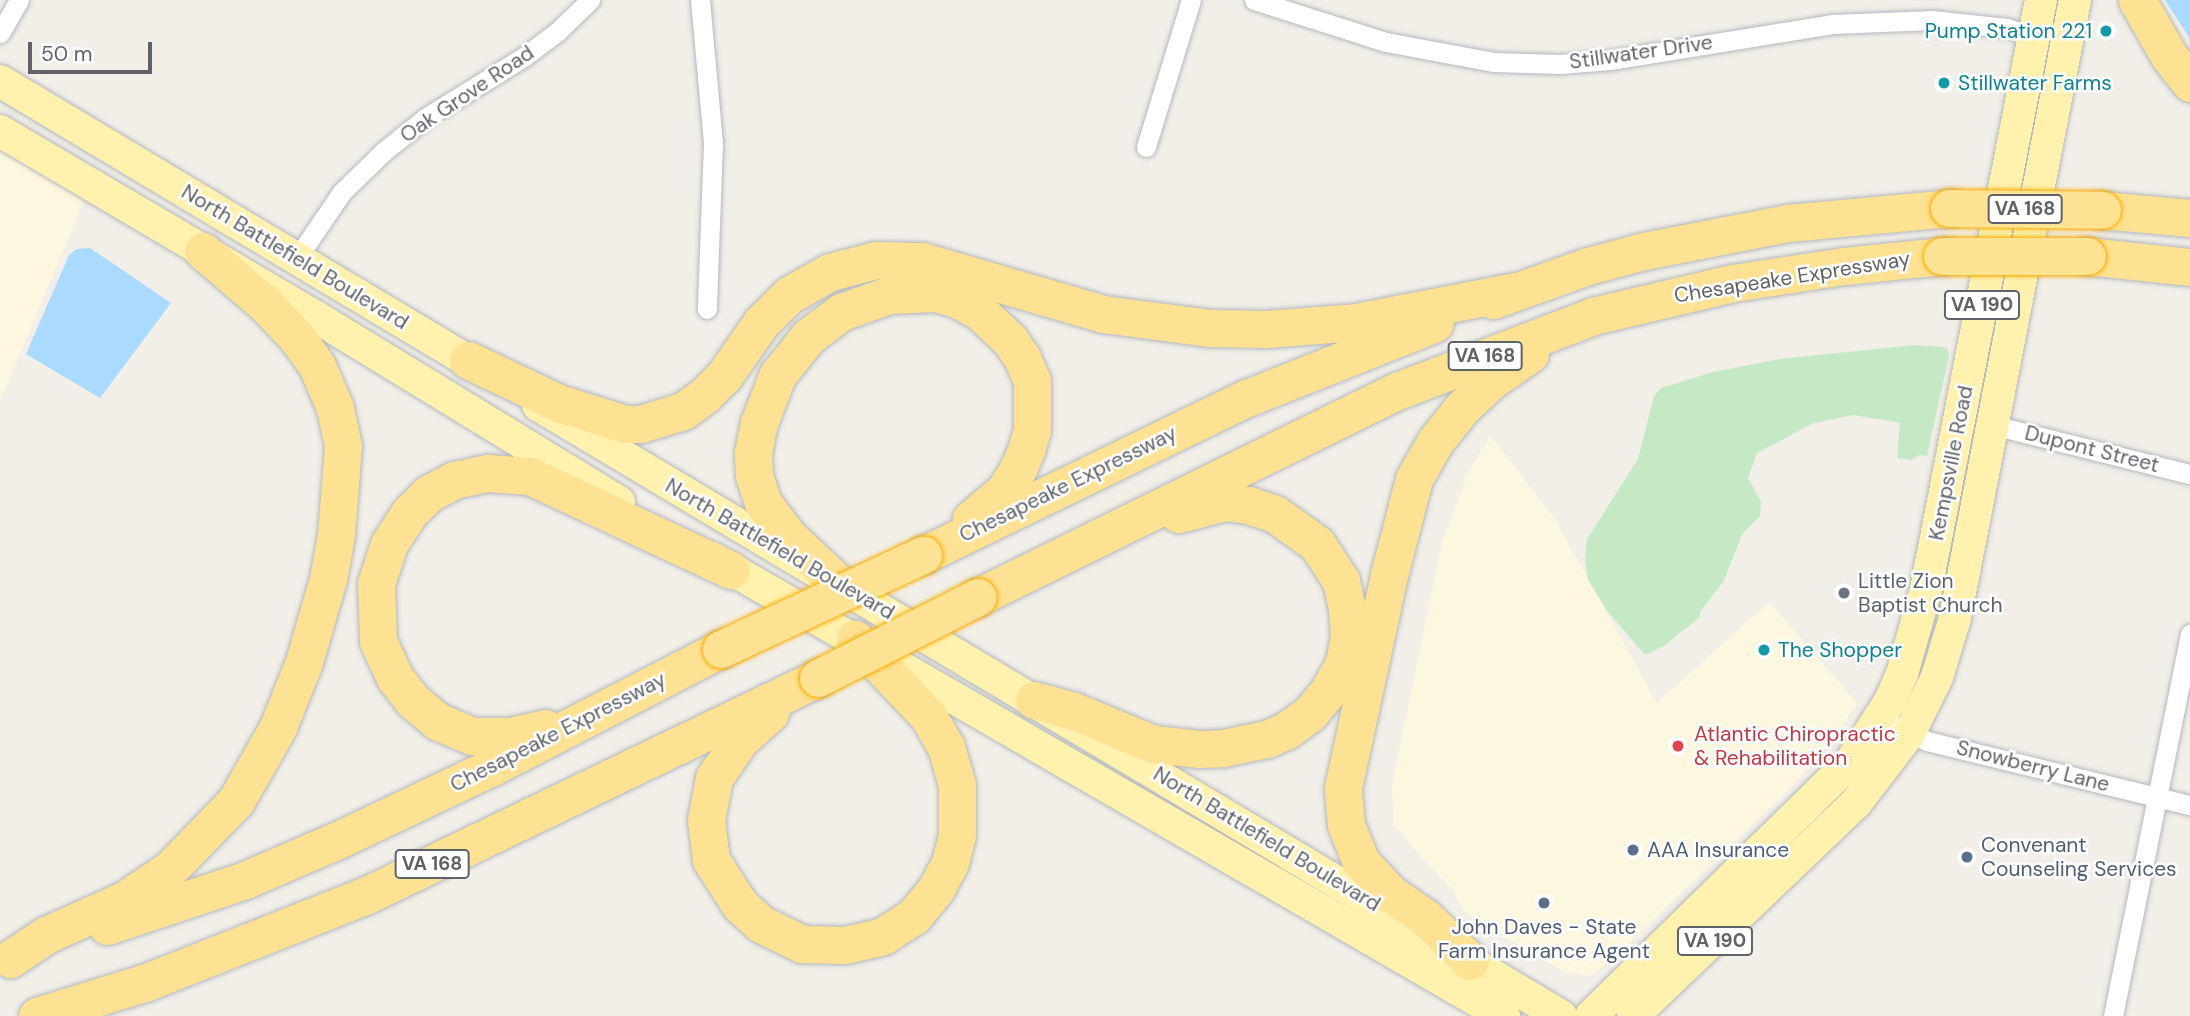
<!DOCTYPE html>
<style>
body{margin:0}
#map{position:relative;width:2190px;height:1016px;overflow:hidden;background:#f1efe8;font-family:"DM Sans",sans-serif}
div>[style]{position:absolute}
.commercial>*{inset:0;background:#fef7e0}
.green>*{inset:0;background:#c5e8c5}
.water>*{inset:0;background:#aadaff}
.roads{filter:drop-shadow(0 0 2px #b5b8bc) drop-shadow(0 0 2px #b5b8bc)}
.street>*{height:19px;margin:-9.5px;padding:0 9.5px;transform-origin:9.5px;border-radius:9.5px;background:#fff}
.primary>*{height:32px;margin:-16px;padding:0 16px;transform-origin:16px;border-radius:16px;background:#fff2af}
.highway>*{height:37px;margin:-18.5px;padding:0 18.5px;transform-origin:18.5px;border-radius:18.5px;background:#fde293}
.bridges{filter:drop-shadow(0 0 2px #f9ab00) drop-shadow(0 0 2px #f9ab00)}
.highway-bridge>*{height:37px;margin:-18.5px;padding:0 18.5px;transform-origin:18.5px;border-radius:18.5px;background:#fde293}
.dots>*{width:19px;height:19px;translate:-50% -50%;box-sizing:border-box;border:4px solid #fff;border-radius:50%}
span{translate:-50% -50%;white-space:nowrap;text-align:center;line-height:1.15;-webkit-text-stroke:5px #fff;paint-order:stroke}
.shield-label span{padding:2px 5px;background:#fff;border:2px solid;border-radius:5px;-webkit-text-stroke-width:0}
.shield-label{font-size:19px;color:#5f6368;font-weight:700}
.culture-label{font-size:21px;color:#0d838f}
.right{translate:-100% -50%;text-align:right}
.left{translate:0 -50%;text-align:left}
.street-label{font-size:21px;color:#5f6368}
.worship-label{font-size:21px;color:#5b616d}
.health-label{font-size:21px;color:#be3a42}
.service-label{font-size:21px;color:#4e5e75}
.scale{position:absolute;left:28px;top:42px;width:124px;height:32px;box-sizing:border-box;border:4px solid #5f6368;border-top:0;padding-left:9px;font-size:21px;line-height:24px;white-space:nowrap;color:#5f6368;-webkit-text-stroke:5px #fff;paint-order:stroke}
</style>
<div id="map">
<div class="commercial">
<i style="clip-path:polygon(0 130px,91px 184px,0 401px)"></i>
<i style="clip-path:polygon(1490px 435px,1556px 521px,1657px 703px,1769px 602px,1857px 703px,1836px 736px,1786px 792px,1623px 949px,1590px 976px,1563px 971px,1464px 912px,1453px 890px,1418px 854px,1394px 824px,1392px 784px,1442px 543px,1468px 474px)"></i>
</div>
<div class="green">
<i style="clip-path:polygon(1915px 345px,1943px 347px,1948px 349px,1949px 356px,1927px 456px,1920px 455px,1911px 460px,1897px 458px,1900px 423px,1853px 415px,1814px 423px,1757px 453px,1748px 478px,1761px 502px,1760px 516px,1743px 533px,1723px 582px,1700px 612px,1700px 617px,1665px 645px,1645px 655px,1608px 612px,1588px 580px,1585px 559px,1587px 539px,1638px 459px,1654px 396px,1661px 388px,1713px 372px,1780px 359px)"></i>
</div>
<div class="water">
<i style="clip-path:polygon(2165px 0,2190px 0,2190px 46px,2189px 37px)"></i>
<i style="clip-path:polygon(90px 248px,171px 303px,100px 398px,26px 354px,69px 255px,76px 249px)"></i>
</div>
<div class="roads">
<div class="street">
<i style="left:700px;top:0;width:143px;rotate:84.8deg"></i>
<i style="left:713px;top:142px;width:167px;rotate:92.1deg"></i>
<i style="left:1254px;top:0;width:139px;rotate:17.7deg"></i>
<i style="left:1386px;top:42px;width:110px;rotate:10.5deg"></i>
<i style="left:1494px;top:62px;width:66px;rotate:1.7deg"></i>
<i style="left:1560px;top:64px;width:50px;rotate:-4.6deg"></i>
<i style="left:1610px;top:60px;width:225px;rotate:-9.2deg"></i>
<i style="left:1832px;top:24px;width:100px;rotate:-2.3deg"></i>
<i style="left:1932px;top:20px;width:75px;rotate:6.1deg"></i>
<i style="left:2007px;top:28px;width:28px;rotate:18deg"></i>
<i style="left:0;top:33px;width:38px;rotate:-60deg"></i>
<i style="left:1146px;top:147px;width:154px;rotate:-73deg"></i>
<i style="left:297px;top:258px;width:80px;rotate:-55.7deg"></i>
<i style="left:342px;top:192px;width:57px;rotate:-44.3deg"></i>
<i style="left:383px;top:152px;width:54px;rotate:-39deg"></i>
<i style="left:425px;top:118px;width:118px;rotate:-31.8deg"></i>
<i style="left:525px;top:56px;width:40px;rotate:-37deg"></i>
<i style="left:557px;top:32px;width:46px;rotate:-44.1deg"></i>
<i style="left:1993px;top:425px;width:203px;rotate:14deg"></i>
<i style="left:1879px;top:718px;width:53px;rotate:25.6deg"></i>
<i style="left:1927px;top:741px;width:271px;rotate:13.7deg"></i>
<i style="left:2113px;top:1016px;width:390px;rotate:-78.6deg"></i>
</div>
<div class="primary">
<i style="left:0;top:81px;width:569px;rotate:30.89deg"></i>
<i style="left:0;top:131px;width:367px;rotate:30.5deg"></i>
<i style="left:316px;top:317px;width:355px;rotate:31.4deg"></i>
<i style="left:538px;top:405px;width:1192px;rotate:30.85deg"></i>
<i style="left:712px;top:558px;width:915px;rotate:30.04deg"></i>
<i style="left:1591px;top:1016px;width:366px;rotate:-44.4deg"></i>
<i style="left:1852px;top:760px;width:70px;rotate:-57.2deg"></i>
<i style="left:1890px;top:701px;width:30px;rotate:-66deg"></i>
<i style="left:1902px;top:674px;width:88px;rotate:-74.2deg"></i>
<i style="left:1926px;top:589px;width:600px;rotate:-78.95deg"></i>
<i style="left:1633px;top:1016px;width:308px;rotate:-43.7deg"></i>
<i style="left:1856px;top:803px;width:87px;rotate:-52.5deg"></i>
<i style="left:1909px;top:734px;width:64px;rotate:-63.8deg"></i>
<i style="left:1937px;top:677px;width:62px;rotate:-73deg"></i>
<i style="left:1955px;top:618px;width:630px;rotate:-79.01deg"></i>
</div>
<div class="highway">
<i style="left:2137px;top:0;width:64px;rotate:60.3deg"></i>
<i style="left:2169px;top:56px;width:34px;rotate:52deg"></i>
<i style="left:2102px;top:210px;width:88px;rotate:5.2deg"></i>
<i style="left:2087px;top:256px;width:104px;rotate:6.1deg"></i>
<i style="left:1493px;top:300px;width:101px;rotate:-19.7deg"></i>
<i style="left:1588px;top:266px;width:58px;rotate:-15deg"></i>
<i style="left:1644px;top:251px;width:147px;rotate:-11deg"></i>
<i style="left:1788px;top:223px;width:162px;rotate:-5.3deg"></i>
<i style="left:468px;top:360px;width:100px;rotate:25.5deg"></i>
<i style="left:558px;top:403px;width:70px;rotate:17.4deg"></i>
<i style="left:625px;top:424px;width:15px"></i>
<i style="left:640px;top:424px;width:45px;rotate:-16.8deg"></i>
<i style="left:683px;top:411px;width:27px;rotate:-36deg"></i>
<i style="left:705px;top:395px;width:27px;rotate:-45deg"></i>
<i style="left:724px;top:376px;width:65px;rotate:-55.1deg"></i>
<i style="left:761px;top:323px;width:40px;rotate:-45deg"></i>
<i style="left:789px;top:295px;width:47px;rotate:-29.3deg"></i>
<i style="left:830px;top:272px;width:48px;rotate:-14.6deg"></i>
<i style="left:876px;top:260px;width:46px;rotate:1.2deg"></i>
<i style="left:922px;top:261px;width:189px;rotate:16.3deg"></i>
<i style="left:1103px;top:314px;width:109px;rotate:7.4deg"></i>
<i style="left:1211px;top:328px;width:55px;rotate:1deg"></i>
<i style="left:1266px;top:329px;width:90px;rotate:-4.4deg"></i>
<i style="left:1356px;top:322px;width:163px;rotate:-11deg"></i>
<i style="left:923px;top:555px;width:360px;rotate:-25.9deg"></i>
<i style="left:1247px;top:398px;width:202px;rotate:-21.7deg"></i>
<i style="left:837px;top:582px;width:67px;rotate:-136.8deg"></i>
<i style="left:788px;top:536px;width:41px;rotate:-127.1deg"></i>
<i style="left:763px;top:503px;width:29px;rotate:-108deg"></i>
<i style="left:754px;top:475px;width:22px;rotate:-93deg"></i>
<i style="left:753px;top:453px;width:31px;rotate:-79deg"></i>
<i style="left:759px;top:423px;width:50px;rotate:-69deg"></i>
<i style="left:777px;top:376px;width:50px;rotate:-51.5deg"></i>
<i style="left:808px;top:337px;width:41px;rotate:-37.1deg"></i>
<i style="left:841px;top:312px;width:51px;rotate:-19.5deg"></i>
<i style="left:889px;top:295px;width:47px;rotate:-2.4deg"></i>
<i style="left:936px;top:293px;width:22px;rotate:16deg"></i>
<i style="left:957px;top:299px;width:25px;rotate:29deg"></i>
<i style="left:979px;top:311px;width:42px;rotate:43.1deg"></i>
<i style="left:1010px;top:340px;width:22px;rotate:56deg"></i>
<i style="left:1022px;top:358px;width:24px;rotate:66deg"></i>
<i style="left:1032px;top:380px;width:50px;rotate:90deg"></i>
<i style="left:1032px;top:430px;width:19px;rotate:106deg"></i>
<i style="left:1027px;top:448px;width:23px;rotate:113deg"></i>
<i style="left:1018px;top:469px;width:25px;rotate:122deg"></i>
<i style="left:1005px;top:490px;width:45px;rotate:139.5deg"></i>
<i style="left:978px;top:597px;width:467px;rotate:-26.2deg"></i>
<i style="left:1397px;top:391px;width:210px;rotate:-20.9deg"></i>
<i style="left:1593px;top:316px;width:144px;rotate:-13.3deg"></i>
<i style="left:1733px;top:283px;width:112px;rotate:-8.7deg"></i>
<i style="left:1844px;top:266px;width:99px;rotate:-5.8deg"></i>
<i style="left:1034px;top:700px;width:41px;rotate:15.4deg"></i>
<i style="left:1074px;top:711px;width:86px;rotate:22.7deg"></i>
<i style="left:1153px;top:744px;width:46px;rotate:6.2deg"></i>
<i style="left:1199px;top:749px;width:24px;rotate:-2deg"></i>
<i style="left:1223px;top:748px;width:45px;rotate:-11.6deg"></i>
<i style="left:1267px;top:739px;width:22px;rotate:-24deg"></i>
<i style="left:1287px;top:730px;width:29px;rotate:-36deg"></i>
<i style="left:1310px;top:713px;width:26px;rotate:-50deg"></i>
<i style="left:1327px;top:693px;width:34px;rotate:-60deg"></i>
<i style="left:1344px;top:664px;width:27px;rotate:-80deg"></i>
<i style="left:1349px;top:637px;width:28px;rotate:-94deg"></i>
<i style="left:1347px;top:609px;width:29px;rotate:-102deg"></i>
<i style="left:1341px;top:581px;width:44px;rotate:-123deg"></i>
<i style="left:1317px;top:544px;width:52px;rotate:-144.5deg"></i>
<i style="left:1275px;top:514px;width:28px;rotate:-161deg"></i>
<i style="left:1249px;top:505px;width:25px;rotate:-173deg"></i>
<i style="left:1224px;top:502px;width:47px;rotate:165.1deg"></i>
<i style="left:770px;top:713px;width:40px;rotate:138deg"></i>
<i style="left:740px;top:740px;width:46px;rotate:124.4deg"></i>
<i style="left:714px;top:778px;width:43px;rotate:100.8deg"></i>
<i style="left:706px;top:820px;width:40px;rotate:82.9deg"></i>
<i style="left:711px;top:860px;width:54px;rotate:57.2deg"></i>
<i style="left:740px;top:905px;width:28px;rotate:42deg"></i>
<i style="left:761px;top:924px;width:46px;rotate:26deg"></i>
<i style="left:802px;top:944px;width:43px;rotate:1.3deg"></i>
<i style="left:845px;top:945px;width:39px;rotate:-13deg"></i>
<i style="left:883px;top:936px;width:37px;rotate:-33deg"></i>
<i style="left:914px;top:916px;width:35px;rotate:-51deg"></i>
<i style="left:936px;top:889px;width:30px;rotate:-62deg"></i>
<i style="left:950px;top:863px;width:29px;rotate:-76deg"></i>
<i style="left:957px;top:835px;width:50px;rotate:-90deg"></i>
<i style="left:957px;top:785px;width:40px;rotate:-106deg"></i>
<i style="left:946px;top:747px;width:34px;rotate:-120deg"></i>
<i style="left:929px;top:717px;width:108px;rotate:-133.5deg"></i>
<i style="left:545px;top:728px;width:35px;rotate:167deg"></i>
<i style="left:511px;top:736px;width:39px;rotate:180deg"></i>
<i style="left:472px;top:736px;width:38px;rotate:-157deg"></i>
<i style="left:437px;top:721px;width:31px;rotate:-140deg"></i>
<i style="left:413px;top:701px;width:29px;rotate:-128deg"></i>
<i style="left:395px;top:678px;width:41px;rotate:-114.7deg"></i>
<i style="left:378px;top:641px;width:57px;rotate:-92deg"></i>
<i style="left:376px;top:584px;width:42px;rotate:-72deg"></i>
<i style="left:389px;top:544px;width:38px;rotate:-57deg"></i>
<i style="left:410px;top:512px;width:25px;rotate:-45deg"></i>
<i style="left:428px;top:494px;width:30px;rotate:-28deg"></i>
<i style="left:454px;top:480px;width:35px;rotate:-12deg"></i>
<i style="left:488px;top:473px;width:42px;rotate:4.1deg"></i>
<i style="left:530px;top:476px;width:222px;rotate:25.1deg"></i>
<i style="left:107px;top:926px;width:145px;rotate:-18.4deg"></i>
<i style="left:245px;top:880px;width:101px;rotate:-23.3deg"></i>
<i style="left:338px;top:840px;width:170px;rotate:-25.4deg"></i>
<i style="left:492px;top:767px;width:258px;rotate:-27.3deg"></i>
<i style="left:10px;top:959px;width:43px;rotate:-33.7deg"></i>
<i style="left:46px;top:935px;width:85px;rotate:-24.2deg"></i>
<i style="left:124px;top:900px;width:55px;rotate:-34deg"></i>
<i style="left:170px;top:869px;width:95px;rotate:-45.9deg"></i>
<i style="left:236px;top:801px;width:85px;rotate:-60.4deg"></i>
<i style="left:278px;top:727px;width:70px;rotate:-68.2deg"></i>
<i style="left:304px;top:662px;width:86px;rotate:-73.9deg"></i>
<i style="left:328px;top:579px;width:45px;rotate:-79.7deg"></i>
<i style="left:336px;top:535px;width:89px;rotate:-85.5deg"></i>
<i style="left:343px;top:446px;width:39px;rotate:-102deg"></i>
<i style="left:335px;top:408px;width:46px;rotate:-113.2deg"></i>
<i style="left:317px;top:366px;width:32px;rotate:-125deg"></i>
<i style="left:299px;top:340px;width:48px;rotate:-133.3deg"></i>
<i style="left:266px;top:305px;width:83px;rotate:-139.4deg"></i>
<i style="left:1470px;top:961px;width:62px;rotate:-135.7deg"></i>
<i style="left:1426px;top:918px;width:42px;rotate:-145.6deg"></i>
<i style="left:1391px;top:894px;width:44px;rotate:-133.2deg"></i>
<i style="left:1361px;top:862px;width:40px;rotate:-112deg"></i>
<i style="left:1346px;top:825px;width:37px;rotate:-95deg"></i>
<i style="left:1343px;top:788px;width:218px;rotate:-77.8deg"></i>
<i style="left:1389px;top:575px;width:99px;rotate:-75.4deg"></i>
<i style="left:1414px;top:479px;width:43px;rotate:-60.4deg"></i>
<i style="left:1435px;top:442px;width:43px;rotate:-51.5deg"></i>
<i style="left:1462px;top:408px;width:41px;rotate:-43deg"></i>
<i style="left:1492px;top:380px;width:46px;rotate:-34.4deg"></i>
<i style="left:37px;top:1016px;width:115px;rotate:-17.2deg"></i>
<i style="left:147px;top:982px;width:237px;rotate:-21.6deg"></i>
<i style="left:367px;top:895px;width:500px;rotate:-25.69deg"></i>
</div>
</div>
<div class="bridges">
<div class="highway-bridge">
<i style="left:1949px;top:208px;width:153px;rotate:0.7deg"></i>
<i style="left:1942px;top:256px;width:145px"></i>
<i style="left:721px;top:649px;width:223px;rotate:-25deg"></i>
<i style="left:818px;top:678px;width:179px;rotate:-26.9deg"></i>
</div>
</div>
<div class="dots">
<i style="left:2106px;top:31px;background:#0f9aa8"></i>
<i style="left:1944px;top:83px;background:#0f9aa8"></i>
<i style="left:1844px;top:593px;background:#6b7280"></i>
<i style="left:1764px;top:650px;background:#0f9aa8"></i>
<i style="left:1678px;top:746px;background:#e0444e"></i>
<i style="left:1633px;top:850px;background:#5c6f8a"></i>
<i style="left:1967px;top:857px;background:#5c6f8a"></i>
<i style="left:1544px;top:903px;background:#5c6f8a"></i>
</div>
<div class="shield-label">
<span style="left:2025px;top:209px">VA 168</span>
<span style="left:1982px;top:305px">VA 190</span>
<span style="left:1485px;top:356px">VA 168</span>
<span style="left:432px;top:864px">VA 168</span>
<span style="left:1715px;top:941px">VA 190</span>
</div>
<div class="culture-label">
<span class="right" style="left:2092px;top:31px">Pump Station 221</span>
<span class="left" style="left:1958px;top:83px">Stillwater Farms</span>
<span class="left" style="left:1778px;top:650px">The Shopper</span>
</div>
<div class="street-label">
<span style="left:1641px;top:52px;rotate:-8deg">Stillwater Drive</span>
<span style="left:467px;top:94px;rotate:-34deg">Oak Grove Road</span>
<span style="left:295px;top:257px;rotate:31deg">North Battlefield Boulevard</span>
<span style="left:1792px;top:277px;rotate:-9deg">Chesapeake Expressway</span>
<span style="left:2092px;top:449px;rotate:14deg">Dupont Street</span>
<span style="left:1951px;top:463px;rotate:-79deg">Kempsville Road</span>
<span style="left:1068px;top:484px;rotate:-26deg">Chesapeake Expressway</span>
<span style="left:780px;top:549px;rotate:30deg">North Battlefield Boulevard</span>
<span style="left:558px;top:732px;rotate:-27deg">Chesapeake Expressway</span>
<span style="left:2033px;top:766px;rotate:14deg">Snowberry Lane</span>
<span style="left:1267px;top:839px;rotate:31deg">North Battlefield Boulevard</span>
</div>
<div class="worship-label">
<span class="left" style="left:1858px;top:593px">Little Zion<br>Baptist Church</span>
</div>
<div class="health-label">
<span class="left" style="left:1694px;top:746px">Atlantic Chiropractic<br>&amp; Rehabilitation</span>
</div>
<div class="service-label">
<span class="left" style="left:1981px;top:857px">Convenant<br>Counseling Services</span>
<span class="left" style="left:1647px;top:850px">AAA Insurance</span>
<span style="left:1544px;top:939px">John Daves - State<br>Farm Insurance Agent</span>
</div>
<div class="scale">50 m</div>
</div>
